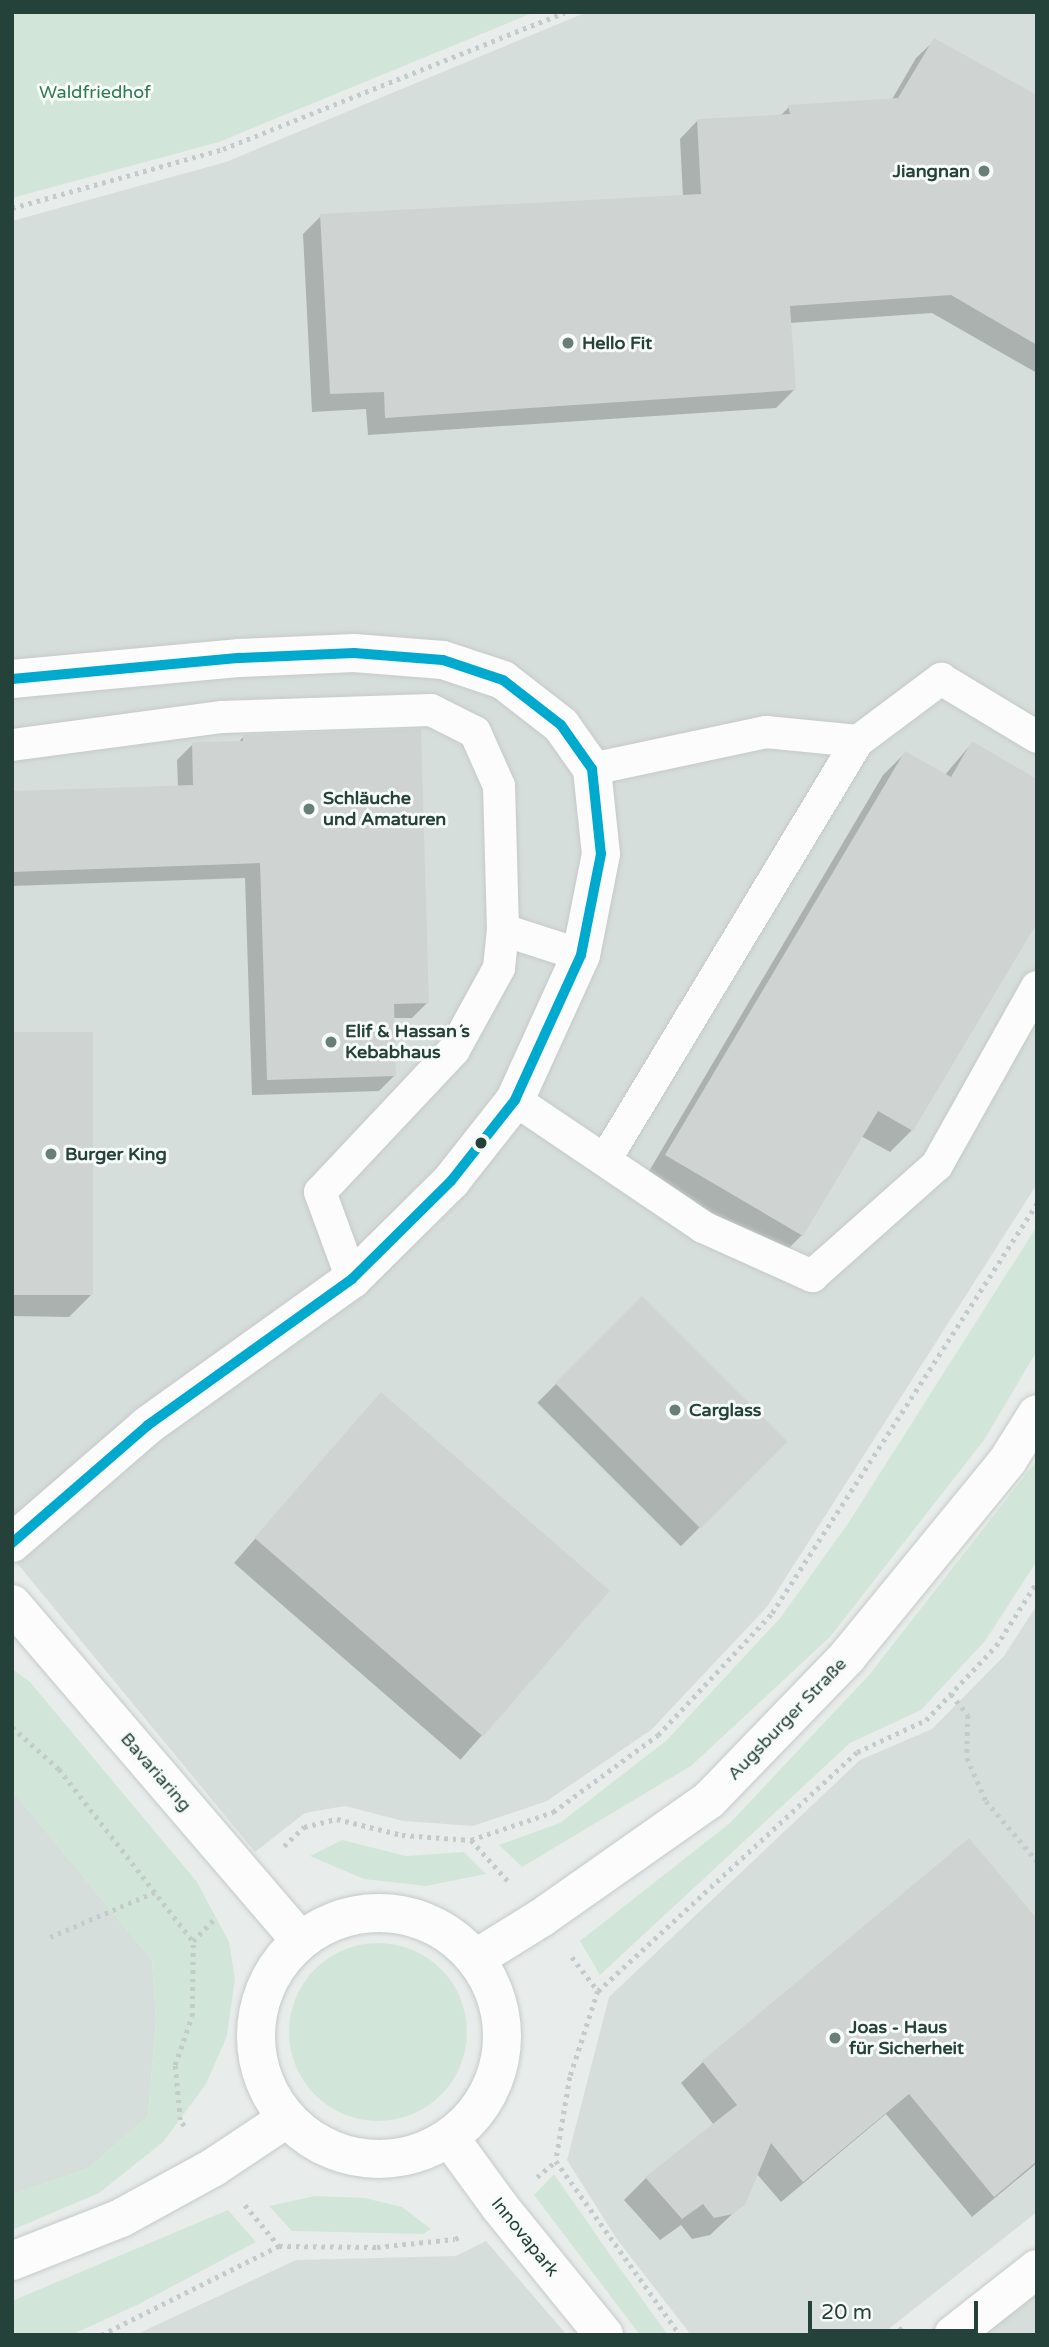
<!DOCTYPE html>
<meta charset="utf-8">
<style>
body{margin:0}
#map{position:relative;width:1049px;height:2347px;overflow:hidden;background:#e8edeb;font-family:"Varela Round",sans-serif}
div>[style]{position:absolute}
.built>*{inset:0;background:#d6dedb}
.green>*{inset:0;background:#d1e6d8}
.round{border-radius:50%}
.shadow>*{inset:0;background:#0003;transform-origin:0 0}
.building>*{inset:0;background:#cfd4d2;transform-origin:0 0}
.path>*{height:4.5px;margin-top:-2.25px;transform-origin:0;background:repeating-linear-gradient(90deg,#c3ccca 0 3.5px,transparent 0 8.5px)}
.roads{filter:drop-shadow(0 0 2px #c5cac8) drop-shadow(0 0 2px #c5cac8)}
.lane>*{height:32px;margin:-16px;padding:0 16px;transform-origin:16px;border-radius:16px;background:#fcfcfc}
.street>*{height:38px;margin:-19px;padding:0 19px;transform-origin:19px;border-radius:19px;background:#fcfcfc}
.secondary>*{height:38px;margin:-19px;padding:0 19px;transform-origin:19px;border-radius:19px;background:#fcfcfc}
.secondary>.ring{margin:-19px;padding:0;box-sizing:content-box;background:none;border:38px solid #fcfcfc;border-radius:50%}
.bus-1>*{height:10px;margin:-5px;padding:0 5px;transform-origin:5px;border-radius:5px;background:#00a9ce}
.dots>*{width:19px;height:19px;translate:-50% -50%;box-sizing:border-box;border:4px solid #f7fbf9;border-radius:50%}
span{translate:-50% -50%;white-space:nowrap;text-align:center;line-height:1.15;-webkit-text-stroke:6px #f7fbf9;paint-order:stroke}
.park-label{font-size:18px;color:#2d7a4b}
.poi-label{font-size:18px;color:#24423a;font-weight:700}
.right{translate:-100% -50%;text-align:right}
.left{translate:0 -50%;text-align:left}
.street-label{font-size:18px;color:#24423a}
.frame{position:absolute;inset:0;border:14px solid #24423a;pointer-events:none}
.scale{position:absolute;left:808px;top:2301px;width:170px;height:32px;box-sizing:border-box;border:4px solid #24423a;border-top:0;padding-left:9px;font-size:21px;line-height:24px;white-space:nowrap;color:#24423a;-webkit-text-stroke:5px #f7fbf9;paint-order:stroke}
</style>
<div id="map">
<div class="built">
<i style="clip-path:polygon(587px 12px,1037px 12px,1037px 1184px,767px 1607px,651px 1730px,547px 1801px,473px 1826px,403px 1821px,345px 1806px,305px 1813px,255px 1852px,12px 1557px,12px 221px,226px 162px)"></i>
<i style="clip-path:polygon(1037px 1605px,1037px 2212px,881px 2335px,691px 2335px,616px 2238px,567px 2160px,609px 1997px,860px 1760px,932px 1729px,1004px 1656px)"></i>
<i style="clip-path:polygon(12px 1790px,152px 1960px,156px 2020px,148px 2116px,89px 2168px,12px 2195px)"></i>
<i style="clip-path:polygon(486px 2241px,567px 2335px,135px 2335px,296px 2260px,456px 2256px)"></i>
<i style="clip-path:polygon(1037px 2290px,1037px 2335px,978px 2335px)"></i>
</div>
<div class="green">
<i style="clip-path:polygon(12px 12px,535px 12px,219px 142px,12px 198px)"></i>
<i style="clip-path:polygon(1037px 1226px,1037px 1351px,984px 1440px,830px 1637px,691px 1766px,522px 1867px,499px 1845px,560px 1823px,667px 1740px,781px 1617px,849px 1522px)"></i>
<i style="clip-path:polygon(1037px 1460px,1037px 1561px,985px 1641px,921px 1710px,850px 1743px,600px 1975px,580px 1941px,730px 1823px,869px 1675px)"></i>
<i style="clip-path:polygon(12px 1669px,30px 1682px,197px 1882px,229px 1942px,235px 1979px,227px 2036px,206px 2084px,163px 2142px,99px 2193px,12px 2230px,12px 2195px,89px 2168px,148px 2116px,156px 2020px,152px 1960px,12px 1790px)"></i>
<i style="clip-path:polygon(342px 1840px,406px 1856px,464px 1852px,486px 1874px,426px 1886px,364px 1879px,310px 1856px)"></i>
<i class="round" style="left:289px;top:1943px;width:178px;height:178px"></i>
<i style="clip-path:polygon(554px 2174px,606px 2249px,668px 2335px,640px 2335px,534px 2195px)"></i>
<i style="clip-path:polygon(315px 2196px,365px 2198px,402px 2207px,431px 2229px,423px 2234px,292px 2231px,269px 2206px)"></i>
<i style="clip-path:polygon(228px 2210px,256px 2242px,137px 2305px,71px 2335px,12px 2335px,12px 2301px)"></i>
</div>
<div class="shadow">
<i style="clip-path:polygon(935px 40px,1037px 97px,1037px 373px,932px 313px,790px 323px,794px 390px,776px 408px,368px 435px,366px 409px,312px 412px,303px 234px,321px 216px,683px 197px,680px 139px,698px 120px,779px 117px,789px 107px,891px 101px,916px 58px)"></i>
<i style="clip-path:polygon(244px 736px,428px 1002px,412px 1018px,393px 1018px,395px 1075px,379px 1091px,252px 1095px,245px 878px,12px 886px,12px 793px,178px 787px,177px 760px,193px 744px,238px 743px)"></i>
<i style="clip-path:polygon(972px 743px,912px 1130px,890px 1152px,861px 1136px,802px 1235px,780px 1257px,645px 1178px,883px 775px,905px 753px,944px 776px)"></i>
<i style="clip-path:polygon(12px 1033px,91px 1295px,69px 1317px,12px 1316px)"></i>
<i style="left:642px;top:1298px;width:203px;height:148px;rotate:45deg"></i>
<i style="left:381px;top:1394px;width:300px;height:224px;rotate:41deg"></i>
<i style="clip-path:polygon(1037px 1922px,1037px 2163px,972px 2217px,886px 2114px,781px 2202px,756px 2173px,743px 2204px,710px 2235px,692px 2239px,681px 2225px,660px 2240px,624px 2200px,646px 2178px,714px 2125px,681px 2083px,703px 2062px)"></i>
</div>
<div class="building">
<i style="clip-path:polygon(934px 38px,1037px 95px,1037px 345px,951px 295px,790px 306px,796px 390px,385px 418px,384px 392px,330px 394px,320px 214px,701px 194px,697px 119px,790px 114px,788px 105px,898px 98px)"></i>
<i style="clip-path:polygon(421px 729px,429px 1003px,394px 1004px,396px 1076px,267px 1080px,260px 863px,12px 872px,12px 791px,193px 785px,192px 742px,243px 741px,243px 735px)"></i>
<i style="clip-path:polygon(972px 741px,1037px 779px,1037px 923px,913px 1131px,878px 1111px,803px 1236px,665px 1155px,905px 751px,951px 777px)"></i>
<i style="left:12px;top:1032px;width:81px;height:263px"></i>
<i style="left:642px;top:1296px;width:206px;height:123px;rotate:45deg"></i>
<i style="left:381px;top:1392px;width:303px;height:193px;rotate:41deg"></i>
<i style="clip-path:polygon(969px 1838px,1037px 1919px,1037px 2161px,994px 2197px,909px 2094px,803px 2182px,771px 2143px,745px 2205px,733px 2214px,714px 2218px,703px 2204px,682px 2219px,645px 2177px,737px 2105px,702px 2061px)"></i>
</div>
<div class="path">
<i style="left:12px;top:208px;width:219px;rotate:-15.6deg"></i>
<i style="left:223px;top:149px;width:368px;rotate:-21.8deg"></i>
<i style="left:951px;top:1694px;width:27px;rotate:51deg"></i>
<i style="left:968px;top:1715px;width:43px;rotate:91.3deg"></i>
<i style="left:967px;top:1758px;width:47px;rotate:66.2deg"></i>
<i style="left:986px;top:1801px;width:79px;rotate:49.6deg"></i>
<i style="left:12px;top:1727px;width:63px;rotate:41.8deg"></i>
<i style="left:59px;top:1769px;width:218px;rotate:52.1deg"></i>
<i style="left:471px;top:1840px;width:55px;rotate:47.9deg"></i>
<i style="left:284px;top:1846px;width:28px;rotate:-44deg"></i>
<i style="left:304px;top:1827px;width:34px;rotate:-14deg"></i>
<i style="left:337px;top:1819px;width:67px;rotate:13.8deg"></i>
<i style="left:402px;top:1835px;width:69px;rotate:4.1deg"></i>
<i style="left:471px;top:1840px;width:87px;rotate:-18.9deg"></i>
<i style="left:553px;top:1812px;width:130px;rotate:-36.3deg"></i>
<i style="left:658px;top:1735px;width:167px;rotate:-46.9deg"></i>
<i style="left:772px;top:1613px;width:488px;rotate:-57.1deg"></i>
<i style="left:50px;top:1937px;width:114px;rotate:-23.2deg"></i>
<i style="left:572px;top:1957px;width:43px;rotate:52.6deg"></i>
<i style="left:598px;top:1991px;width:90px;rotate:108deg"></i>
<i style="left:570px;top:2077px;width:85px;rotate:99.5deg"></i>
<i style="left:556px;top:2161px;width:214px;rotate:54.5deg"></i>
<i style="left:598px;top:1991px;width:352px;rotate:-42.7deg"></i>
<i style="left:857px;top:1752px;width:76px;rotate:-24.9deg"></i>
<i style="left:926px;top:1720px;width:102px;rotate:-46.6deg"></i>
<i style="left:996px;top:1646px;width:76px;rotate:-57.4deg"></i>
<i style="left:184px;top:2126px;width:7px;rotate:-124deg"></i>
<i style="left:180px;top:2120px;width:55px;rotate:-95.2deg"></i>
<i style="left:175px;top:2065px;width:52px;rotate:-70.9deg"></i>
<i style="left:192px;top:2016px;width:75px;rotate:-89.2deg"></i>
<i style="left:193px;top:1941px;width:32px;rotate:-46deg"></i>
<i style="left:537px;top:2177px;width:25px;rotate:-40deg"></i>
<i style="left:245px;top:2205px;width:53px;rotate:50.3deg"></i>
<i style="left:279px;top:2246px;width:98px;rotate:0.6deg"></i>
<i style="left:377px;top:2247px;width:78px;rotate:-5.9deg"></i>
<i style="left:455px;top:2239px;width:7px;rotate:-27deg"></i>
<i style="left:101px;top:2335px;width:199px;rotate:-26.6deg"></i>
<i style="left:893px;top:2335px;width:14px;rotate:-39deg"></i>
</div>
<div class="roads">
<div class="lane">
<i style="left:12px;top:745px;width:212px;rotate:-7.6deg"></i>
<i style="left:222px;top:717px;width:209px;rotate:-1.9deg"></i>
<i style="left:431px;top:710px;width:49px;rotate:26.6deg"></i>
<i style="left:475px;top:732px;width:59px;rotate:66deg"></i>
<i style="left:499px;top:786px;width:144px;rotate:88.4deg"></i>
<i style="left:503px;top:930px;width:38px;rotate:96deg"></i>
<i style="left:499px;top:968px;width:94px;rotate:118.8deg"></i>
<i style="left:454px;top:1050px;width:195px;rotate:133.3deg"></i>
<i style="left:320px;top:1192px;width:93px;rotate:69.8deg"></i>
<i style="left:592px;top:769px;width:178px;rotate:-12deg"></i>
<i style="left:766px;top:732px;width:92px;rotate:5.6deg"></i>
<i style="left:503px;top:930px;width:82px;rotate:17.8deg"></i>
<i style="left:515px;top:1100px;width:227px;rotate:34deg"></i>
<i style="left:703px;top:1227px;width:120px;rotate:24.2deg"></i>
<i style="left:812px;top:1276px;width:167px;rotate:-41.6deg"></i>
<i style="left:937px;top:1165px;width:204px;rotate:-60.7deg"></i>
<i style="left:605px;top:1160px;width:489px;rotate:-58.9deg"></i>
<i style="left:858px;top:741px;width:104px;rotate:-36.8deg"></i>
<i style="left:941px;top:679px;width:112px;rotate:31.1deg"></i>
</div>
<div class="street">
<i style="left:12px;top:679px;width:229px;rotate:-5.3deg"></i>
<i style="left:240px;top:658px;width:114px;rotate:-2.5deg"></i>
<i style="left:354px;top:653px;width:89px;rotate:4.5deg"></i>
<i style="left:443px;top:660px;width:63px;rotate:18.4deg"></i>
<i style="left:503px;top:680px;width:73px;rotate:37.8deg"></i>
<i style="left:561px;top:725px;width:54px;rotate:54.8deg"></i>
<i style="left:592px;top:769px;width:85px;rotate:84deg"></i>
<i style="left:601px;top:854px;width:103px;rotate:101.2deg"></i>
<i style="left:581px;top:955px;width:159px;rotate:114.5deg"></i>
<i style="left:515px;top:1100px;width:103px;rotate:128.3deg"></i>
<i style="left:451px;top:1181px;width:139px;rotate:135.3deg"></i>
<i style="left:352px;top:1279px;width:252px;rotate:144.4deg"></i>
<i style="left:147px;top:1426px;width:179px;rotate:139.1deg"></i>
<i style="left:12px;top:1604px;width:443px;rotate:49.4deg"></i>
<i style="left:449px;top:2137px;width:87px;rotate:53.9deg"></i>
<i style="left:500px;top:2207px;width:165px;rotate:50.9deg"></i>
<i style="left:953px;top:2335px;width:107px;rotate:-38.2deg"></i>
</div>
<div class="secondary">
<i class="ring" style="left:256px;top:1913px;width:208px;height:208px"></i>
<i style="left:475px;top:1959px;width:78px;rotate:-31.8deg"></i>
<i style="left:541px;top:1918px;width:205px;rotate:-35.1deg"></i>
<i style="left:709px;top:1800px;width:199px;rotate:-46deg"></i>
<i style="left:847px;top:1657px;width:254px;rotate:-50.7deg"></i>
<i style="left:1008px;top:1460px;width:54px;rotate:-57.8deg"></i>
<i style="left:12px;top:2261px;width:117px;rotate:-21.5deg"></i>
<i style="left:121px;top:2218px;width:106px;rotate:-28.7deg"></i>
<i style="left:214px;top:2167px;width:87px;rotate:-33.7deg"></i>
</div>
</div>
<div class="bus-1">
<i style="left:12px;top:679px;width:229px;rotate:-5.3deg"></i>
<i style="left:240px;top:658px;width:114px;rotate:-2.5deg"></i>
<i style="left:354px;top:653px;width:89px;rotate:4.5deg"></i>
<i style="left:443px;top:660px;width:63px;rotate:18.4deg"></i>
<i style="left:503px;top:680px;width:73px;rotate:37.8deg"></i>
<i style="left:561px;top:725px;width:54px;rotate:54.8deg"></i>
<i style="left:592px;top:769px;width:85px;rotate:84deg"></i>
<i style="left:601px;top:854px;width:103px;rotate:101.2deg"></i>
<i style="left:581px;top:955px;width:159px;rotate:114.5deg"></i>
<i style="left:515px;top:1100px;width:103px;rotate:128.3deg"></i>
<i style="left:451px;top:1181px;width:139px;rotate:135.3deg"></i>
<i style="left:352px;top:1279px;width:252px;rotate:144.4deg"></i>
<i style="left:147px;top:1426px;width:179px;rotate:139.1deg"></i>
</div>
<div class="dots">
<i style="left:984px;top:171px;background:#697e78"></i>
<i style="left:568px;top:343px;background:#697e78"></i>
<i style="left:309px;top:809px;background:#697e78"></i>
<i style="left:331px;top:1042px;background:#697e78"></i>
<i style="left:481px;top:1143px;background:#24423a"></i>
<i style="left:51px;top:1154px;background:#697e78"></i>
<i style="left:675px;top:1410px;background:#697e78"></i>
<i style="left:835px;top:2038px;background:#697e78"></i>
</div>
<div class="park-label">
<span style="left:95px;top:92px">Waldfriedhof</span>
</div>
<div class="poi-label">
<span class="right" style="left:970px;top:171px">Jiangnan</span>
<span class="left" style="left:582px;top:343px">Hello Fit</span>
<span class="left" style="left:323px;top:809px">Schläuche<br>und Amaturen</span>
<span class="left" style="left:345px;top:1042px">Elif &amp; Hassan´s<br>Kebabhaus</span>
<span class="left" style="left:65px;top:1154px">Burger King</span>
<span class="left" style="left:689px;top:1410px">Carglass</span>
<span class="left" style="left:849px;top:2038px">Joas - Haus<br>für Sicherheit</span>
</div>
<div class="street-label">
<span style="left:787px;top:1719px;rotate:-46deg">Augsburger Straße</span>
<span style="left:156px;top:1772px;rotate:49deg">Bavariaring</span>
<span style="left:525px;top:2237px;rotate:51deg">Innovapark</span>
</div>
<div class="frame"></div>
<div class="scale">20 m</div>
</div>
